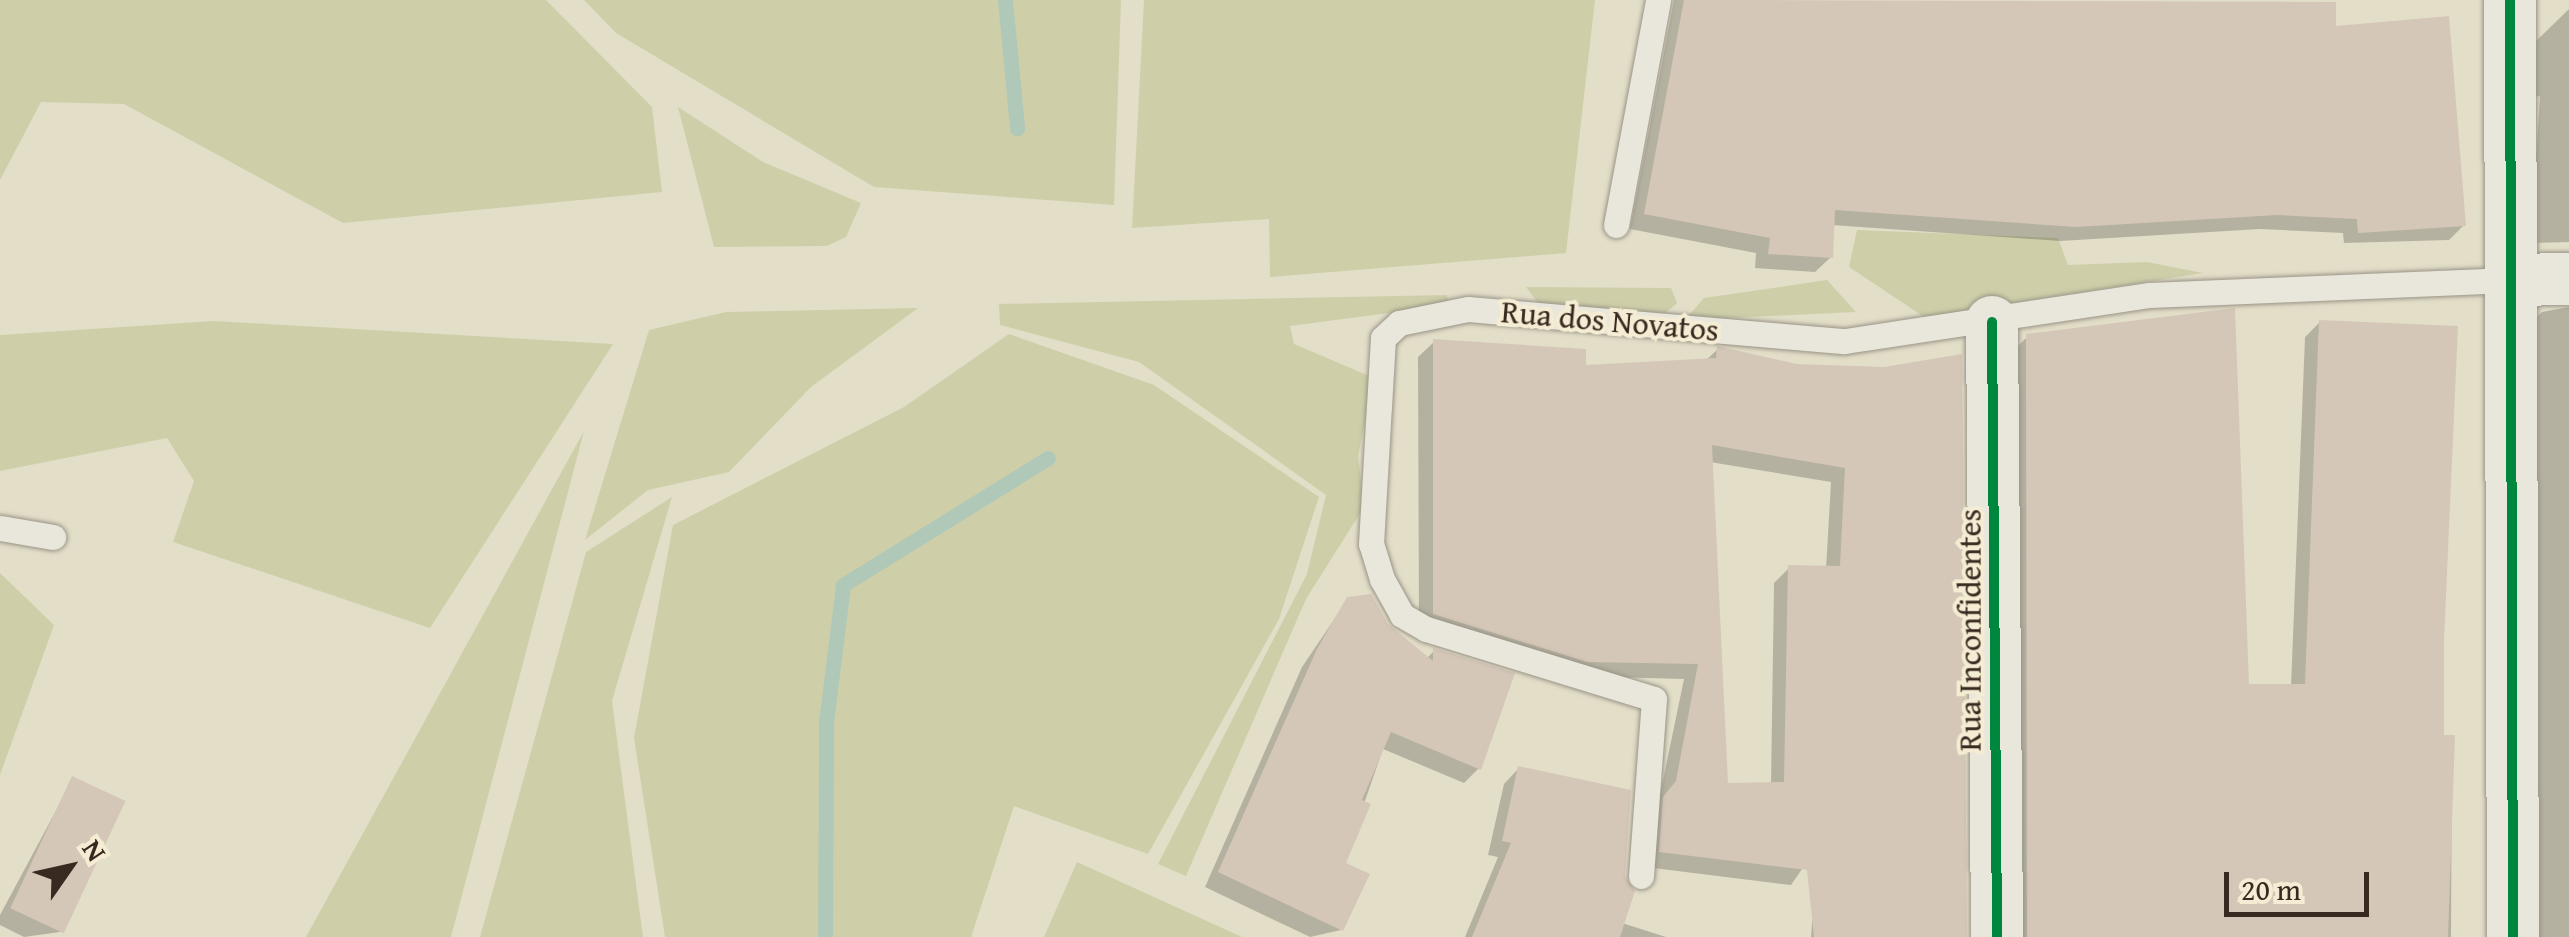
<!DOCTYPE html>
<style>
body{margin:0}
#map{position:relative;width:2569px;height:937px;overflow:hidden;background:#e3dec8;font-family:"Gentium Book Plus",serif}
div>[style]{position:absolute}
.green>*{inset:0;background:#cecfa9}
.shadow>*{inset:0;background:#0003}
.stream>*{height:15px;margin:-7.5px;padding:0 7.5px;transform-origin:7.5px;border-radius:7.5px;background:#b0c8b7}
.building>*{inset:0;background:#d5c7b8;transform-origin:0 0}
.roads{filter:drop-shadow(0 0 2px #999487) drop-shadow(0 0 2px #999487)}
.lane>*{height:25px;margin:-12.5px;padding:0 12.5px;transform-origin:12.5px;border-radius:12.5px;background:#e9e6db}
.street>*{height:52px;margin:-26px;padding:0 26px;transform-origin:26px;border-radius:26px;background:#e9e6db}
.cycleway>*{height:10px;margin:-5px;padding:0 5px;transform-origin:5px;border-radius:5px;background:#00873e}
span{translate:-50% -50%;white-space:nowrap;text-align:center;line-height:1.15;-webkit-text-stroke:8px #f5edd3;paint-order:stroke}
.street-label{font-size:32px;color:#392a21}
.north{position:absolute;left:20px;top:817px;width:100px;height:100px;-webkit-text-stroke:8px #f5edd3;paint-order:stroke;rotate:56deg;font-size:28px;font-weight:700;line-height:40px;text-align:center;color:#392a21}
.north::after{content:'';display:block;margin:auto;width:35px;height:45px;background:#392a21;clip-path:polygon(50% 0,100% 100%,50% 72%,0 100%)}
.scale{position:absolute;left:2224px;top:872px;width:145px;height:45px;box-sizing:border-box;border:5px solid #392a21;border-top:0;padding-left:12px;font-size:30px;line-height:35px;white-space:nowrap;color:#392a21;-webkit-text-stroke:8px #f5edd3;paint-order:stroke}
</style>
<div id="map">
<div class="green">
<i style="clip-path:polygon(0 0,546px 0,652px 107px,662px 192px,343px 223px,124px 104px,41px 102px,0 180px)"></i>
<i style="clip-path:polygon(584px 0,1121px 0,1114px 205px,874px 187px,616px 33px)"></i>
<i style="clip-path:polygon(1144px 0,1595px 0,1566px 253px,1270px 277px,1269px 219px,1132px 228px)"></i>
<i style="clip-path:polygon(678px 107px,763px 162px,861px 203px,846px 237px,827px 246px,714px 247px)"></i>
<i style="clip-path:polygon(1857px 230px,2058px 238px,2068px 265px,2147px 262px,2203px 273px,1924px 317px,1849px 267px)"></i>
<i style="clip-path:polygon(1827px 280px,1856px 312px,1685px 320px,1704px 298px)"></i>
<i style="clip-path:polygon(1526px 287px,1671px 288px,1677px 303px,1661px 317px,1538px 303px)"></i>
<i style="clip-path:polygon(1447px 295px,1449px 305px,1290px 326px,1294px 344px,1374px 378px,1358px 456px,1364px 507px,1306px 599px,1186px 876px,1158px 864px,1307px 574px,1326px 495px,1139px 362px,1000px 325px,999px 304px)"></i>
<i style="clip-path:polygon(918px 308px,811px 387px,729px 472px,648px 490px,585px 540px,649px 330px,726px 312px)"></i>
<i style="clip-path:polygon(214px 321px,613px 344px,430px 628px,173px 542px,194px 481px,167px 438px,0 471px,0 335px)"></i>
<i style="clip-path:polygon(1009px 334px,1154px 385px,1319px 497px,1279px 619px,1148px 854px,1014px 806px,971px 937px,665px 937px,634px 738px,673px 525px,904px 407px)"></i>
<i style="clip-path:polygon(584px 431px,451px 937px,306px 937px)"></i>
<i style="clip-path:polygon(672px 497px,612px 701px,643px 937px,480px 937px,586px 552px)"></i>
<i style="clip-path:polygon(0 573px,54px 625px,0 775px)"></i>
<i style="clip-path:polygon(1077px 862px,1242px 937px,1044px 937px)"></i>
</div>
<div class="shadow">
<i style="clip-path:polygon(1674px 0,2333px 4px,2334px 29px,2464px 225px,2449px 240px,2344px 243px,2343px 233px,2260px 229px,2060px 241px,1832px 225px,1831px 257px,1815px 272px,1755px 268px,1756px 253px,1630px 229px)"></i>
<i style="clip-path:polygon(2569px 9px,2569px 242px,2531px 243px,2540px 96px,2533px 97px,2534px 43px)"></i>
<i style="clip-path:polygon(2569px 307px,2569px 937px,2535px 937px,2527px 327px,2542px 312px)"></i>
<i style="clip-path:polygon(2320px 322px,2441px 640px,2442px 737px,2452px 737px,2451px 937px,2009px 937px,2012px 352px,2027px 337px,2247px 686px,2291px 686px,2305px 337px)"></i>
<i style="clip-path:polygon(evenodd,1434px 342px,1583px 368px,1705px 361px,1718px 349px,1797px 367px,1884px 370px,1961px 937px,1811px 937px,1818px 846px,1791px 885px,1645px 867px,1684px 679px,1571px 676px,1419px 629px,1418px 357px,1434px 342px,1710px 462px,1831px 482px,1826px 569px,1789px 568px,1774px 583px,1771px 785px,1726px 785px,1710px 462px)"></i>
<i style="clip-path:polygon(1348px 599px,1426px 659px,1434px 651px,1479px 768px,1464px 783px,1383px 749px,1343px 864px,1341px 930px,1310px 937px,1205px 887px,1302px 667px)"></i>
<i style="clip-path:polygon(1519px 768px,1622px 923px,1666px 937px,1465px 937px,1498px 857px,1488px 855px,1504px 784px)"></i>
<i style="clip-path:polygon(73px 779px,60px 932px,24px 937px,0 925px,0 915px)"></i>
</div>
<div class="stream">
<i style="left:1005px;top:0;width:129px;rotate:84.6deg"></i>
<i style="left:825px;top:937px;width:215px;rotate:-89.7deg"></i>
<i style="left:826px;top:722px;width:138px;rotate:-82.9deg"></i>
<i style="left:843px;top:585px;width:241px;rotate:-31.8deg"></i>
</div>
<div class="building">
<i style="clip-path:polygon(1684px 0,2336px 2px,2336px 26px,2449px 16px,2466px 226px,2358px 233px,2357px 219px,2277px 215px,2076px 227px,1835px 210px,1833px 258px,1768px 254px,1770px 238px,1644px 214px)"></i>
<i style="clip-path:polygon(2235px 308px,2249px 684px,2305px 684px,2319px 320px,2458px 326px,2444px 640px,2444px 735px,2455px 735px,2448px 937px,2027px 937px,2026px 334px)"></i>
<i style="clip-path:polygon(evenodd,1433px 339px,1586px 349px,1586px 365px,1716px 358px,1717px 346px,1797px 364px,1884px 367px,1962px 354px,1967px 937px,1814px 937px,1807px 870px,1659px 852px,1663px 797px,1676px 781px,1698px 664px,1587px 662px,1433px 614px,1433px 339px,1712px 445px,1845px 468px,1840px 566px,1788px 565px,1784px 782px,1728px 783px,1712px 445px)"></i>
<i style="clip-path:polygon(1371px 594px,1388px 624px,1433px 661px,1433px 648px,1515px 673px,1481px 770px,1391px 732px,1362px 800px,1371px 804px,1346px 863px,1370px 874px,1343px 931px,1218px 872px,1317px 649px,1347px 597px)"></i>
<i style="clip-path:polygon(1518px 766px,1631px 790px,1625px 875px,1635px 891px,1620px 937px,1472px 937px,1511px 843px,1502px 841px)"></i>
<i style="left:72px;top:776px;width:59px;height:146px;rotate:25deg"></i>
</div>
<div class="roads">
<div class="lane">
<i style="left:1616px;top:225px;width:229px;rotate:-79.4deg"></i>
<i style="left:0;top:528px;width:54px;rotate:9.6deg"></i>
<i style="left:1641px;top:876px;width:177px;rotate:-85.8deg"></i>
<i style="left:1654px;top:699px;width:239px;rotate:-162.9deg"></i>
<i style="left:1426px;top:629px;width:28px;rotate:-150deg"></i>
<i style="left:1402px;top:615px;width:41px;rotate:-119.1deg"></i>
<i style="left:1382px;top:579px;width:37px;rotate:-107deg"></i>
<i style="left:1371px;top:544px;width:137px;rotate:-86.7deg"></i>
<i style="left:1379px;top:407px;width:69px;rotate:-86.7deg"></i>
<i style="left:1383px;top:338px;width:22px;rotate:-43deg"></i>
<i style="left:1399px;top:323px;width:70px;rotate:-11.5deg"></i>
<i style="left:1468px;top:309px;width:378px;rotate:4.9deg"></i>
<i style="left:1845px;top:341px;width:308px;rotate:-8.6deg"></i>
<i style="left:2150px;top:295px;width:365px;rotate:-2.4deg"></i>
</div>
<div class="street">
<i style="left:2510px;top:0;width:937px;rotate:89.82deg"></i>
<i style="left:2515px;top:280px;width:54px;rotate:-1.1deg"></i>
<i style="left:1992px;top:322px;width:615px;rotate:89.53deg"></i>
</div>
</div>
<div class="cycleway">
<i style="left:2510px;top:0;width:937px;rotate:89.82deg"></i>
<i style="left:1992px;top:322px;width:615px;rotate:89.53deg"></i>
</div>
<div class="street-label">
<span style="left:1610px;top:321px;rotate:5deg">Rua dos Novatos</span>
<span style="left:1970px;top:630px;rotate:-90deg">Rua Inconfidentes</span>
</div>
<div class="north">N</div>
<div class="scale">20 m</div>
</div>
